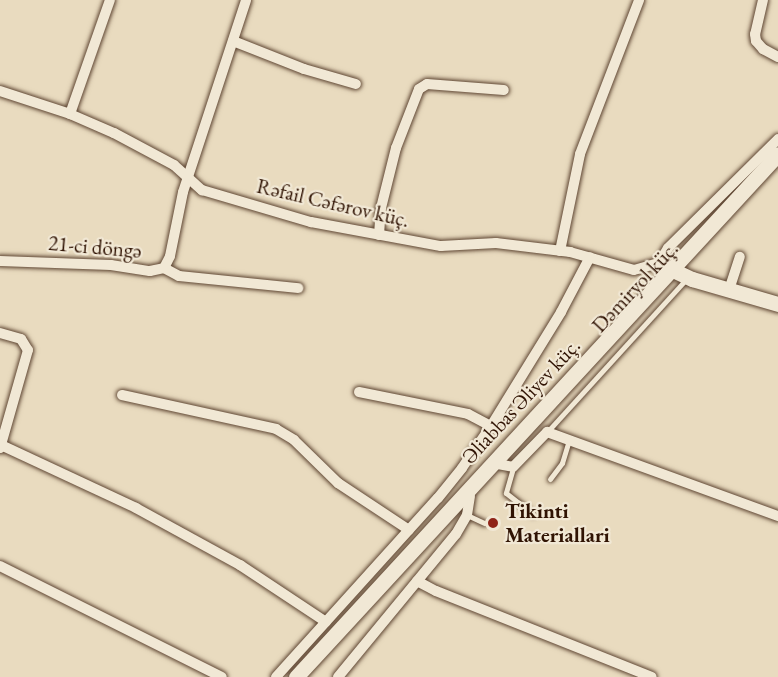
<!DOCTYPE html>
<meta charset="utf-8">
<style>
body{margin:0}
#map{position:relative;width:778px;height:677px;overflow:hidden;background:#e9dbbf;font-family:"EB Garamond",serif}
div>[style]{position:absolute}
.roads{filter:drop-shadow(0 0 2px #5e4532) drop-shadow(0 0 2px #5e4532)}
.lane>*{height:5px;margin:-2.5px;padding:0 2.5px;transform-origin:2.5px;border-radius:2.5px;background:#f1e8d5}
.street>*{height:10px;margin:-5px;padding:0 5px;transform-origin:5px;border-radius:5px;background:#f1e8d5}
.secondary>*{height:15px;margin:-7.5px;padding:0 7.5px;transform-origin:7.5px;border-radius:7.5px;background:#f1e8d5}
.dots>*{width:16px;height:16px;translate:-50% -50%;box-sizing:border-box;border:3px solid #f1e8d5;border-radius:50%}
span{translate:-50% -50%;white-space:nowrap;text-align:center;line-height:1.15;-webkit-text-stroke:4.5px #f1e8d5;paint-order:stroke}
.street-label{font-size:21px;color:#301303}
.poi-label{font-size:21px;color:#301303;font-weight:700}
.left{translate:0 -50%;text-align:left}
</style>
<div id="map">
<div class="roads">
<div class="lane">
<i style="left:547px;top:432px;width:208px;rotate:-47.7deg"></i>
<i style="left:513px;top:468px;width:26px;rotate:106deg"></i>
<i style="left:506px;top:493px;width:34px;rotate:38deg"></i>
<i style="left:550px;top:479px;width:20px;rotate:-53deg"></i>
<i style="left:562px;top:463px;width:24px;rotate:-73deg"></i>
<i style="left:467px;top:515px;width:19px;rotate:25deg"></i>
</div>
<div class="street">
<i style="left:763px;top:0;width:35px;rotate:103deg"></i>
<i style="left:755px;top:34px;width:7px;rotate:82deg"></i>
<i style="left:756px;top:41px;width:11px;rotate:49deg"></i>
<i style="left:763px;top:49px;width:17px;rotate:28deg"></i>
<i style="left:233px;top:41px;width:76px;rotate:21.5deg"></i>
<i style="left:304px;top:69px;width:54px;rotate:16.1deg"></i>
<i style="left:0;top:91px;width:74px;rotate:18.2deg"></i>
<i style="left:70px;top:114px;width:48px;rotate:23.4deg"></i>
<i style="left:114px;top:133px;width:68px;rotate:28.1deg"></i>
<i style="left:174px;top:165px;width:38px;rotate:42deg"></i>
<i style="left:202px;top:190px;width:114px;rotate:16.4deg"></i>
<i style="left:311px;top:222px;width:132px;rotate:10.5deg"></i>
<i style="left:441px;top:246px;width:55px;rotate:-3.1deg"></i>
<i style="left:496px;top:243px;width:75px;rotate:6.9deg"></i>
<i style="left:570px;top:252px;width:66px;rotate:15.7deg"></i>
<i style="left:634px;top:270px;width:26px;rotate:-16deg"></i>
<i style="left:659px;top:263px;width:20px;rotate:27deg"></i>
<i style="left:70px;top:114px;width:121px;rotate:-70.7deg"></i>
<i style="left:379px;top:235px;width:27px;rotate:-86deg"></i>
<i style="left:381px;top:208px;width:62px;rotate:-76deg"></i>
<i style="left:396px;top:148px;width:63px;rotate:-68.7deg"></i>
<i style="left:419px;top:89px;width:9px;rotate:-32deg"></i>
<i style="left:427px;top:84px;width:77px;rotate:4.5deg"></i>
<i style="left:560px;top:251px;width:99px;rotate:-78.3deg"></i>
<i style="left:580px;top:154px;width:165px;rotate:-69deg"></i>
<i style="left:0;top:261px;width:111px;rotate:2.1deg"></i>
<i style="left:111px;top:265px;width:39px;rotate:9deg"></i>
<i style="left:150px;top:271px;width:14px;rotate:-12deg"></i>
<i style="left:164px;top:268px;width:13px;rotate:-63deg"></i>
<i style="left:170px;top:256px;width:65px;rotate:-78.5deg"></i>
<i style="left:183px;top:192px;width:202px;rotate:-71.8deg"></i>
<i style="left:659px;top:263px;width:17px;rotate:-59deg"></i>
<i style="left:668px;top:248px;width:155px;rotate:-44.7deg"></i>
<i style="left:164px;top:268px;width:17px;rotate:28deg"></i>
<i style="left:179px;top:276px;width:120px;rotate:5.8deg"></i>
<i style="left:729px;top:290px;width:35px;rotate:-72deg"></i>
<i style="left:0;top:333px;width:22px;rotate:16deg"></i>
<i style="left:21px;top:339px;width:13px;rotate:58deg"></i>
<i style="left:28px;top:350px;width:102px;rotate:105.9deg"></i>
<i style="left:359px;top:392px;width:111px;rotate:11.4deg"></i>
<i style="left:468px;top:414px;width:26px;rotate:28deg"></i>
<i style="left:122px;top:395px;width:158px;rotate:12.4deg"></i>
<i style="left:276px;top:429px;width:21px;rotate:31deg"></i>
<i style="left:294px;top:440px;width:62px;rotate:44.3deg"></i>
<i style="left:338px;top:483px;width:85px;rotate:33.5deg"></i>
<i style="left:1px;top:445px;width:149px;rotate:25deg"></i>
<i style="left:136px;top:508px;width:119px;rotate:28.7deg"></i>
<i style="left:240px;top:565px;width:103px;rotate:33.5deg"></i>
<i style="left:498px;top:464px;width:15px;rotate:11deg"></i>
<i style="left:513px;top:467px;width:49px;rotate:-45.8deg"></i>
<i style="left:547px;top:432px;width:246px;rotate:20deg"></i>
<i style="left:0;top:566px;width:248px;rotate:26.6deg"></i>
<i style="left:417px;top:581px;width:21px;rotate:28deg"></i>
<i style="left:436px;top:591px;width:232px;rotate:21.7deg"></i>
<i style="left:276px;top:677px;width:241px;rotate:-47.9deg"></i>
<i style="left:438px;top:498px;width:38px;rotate:-51deg"></i>
<i style="left:462px;top:468px;width:51px;rotate:-55.4deg"></i>
<i style="left:491px;top:426px;width:134px;rotate:-58.4deg"></i>
<i style="left:561px;top:312px;width:62px;rotate:-62.2deg"></i>
<i style="left:338px;top:677px;width:185px;rotate:-50.5deg"></i>
<i style="left:456px;top:534px;width:22px;rotate:-60deg"></i>
<i style="left:467px;top:515px;width:19px;rotate:-81deg"></i>
</div>
<div class="secondary">
<i style="left:677px;top:272px;width:17px;rotate:25deg"></i>
<i style="left:692px;top:279px;width:90px;rotate:16.2deg"></i>
<i style="left:296px;top:677px;width:711px;rotate:-47.34deg"></i>
</div>
</div>
<div class="dots">
<i style="left:493px;top:523px;background:#8f2418"></i>
</div>
<div class="street-label">
<span style="left:333px;top:203px;rotate:13deg">Rəfail Cəfərov küç.</span>
<span style="left:95px;top:247px;rotate:5deg">21-ci döngə</span>
<span style="left:635px;top:287px;rotate:-47deg">Dəmiryol küç.</span>
<span style="left:521px;top:401px;rotate:-47deg">Əliabbas Əliyev küç.</span>
</div>
<div class="poi-label">
<span class="left" style="left:505px;top:523px">Tikinti<br>Materiallari</span>
</div>
</div>
